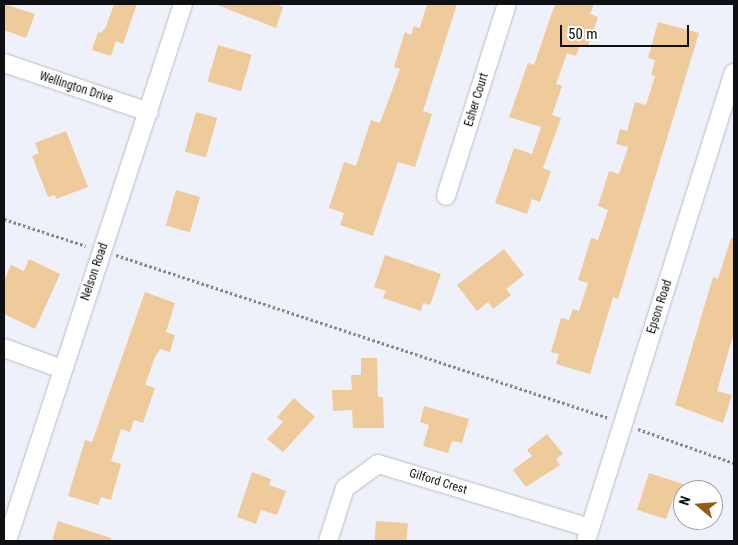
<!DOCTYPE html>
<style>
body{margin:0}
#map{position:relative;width:738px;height:545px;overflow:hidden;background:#eef0fa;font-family:"Roboto Condensed",sans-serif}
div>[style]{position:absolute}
.building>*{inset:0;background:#efcb9c;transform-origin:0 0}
.path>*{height:3px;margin-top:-1.5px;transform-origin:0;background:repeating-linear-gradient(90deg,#85878e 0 2.5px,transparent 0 5px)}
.roads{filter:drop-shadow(0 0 1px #babdc6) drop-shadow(0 0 1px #babdc6)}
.minor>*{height:18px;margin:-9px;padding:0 9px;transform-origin:9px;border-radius:9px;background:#fff}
span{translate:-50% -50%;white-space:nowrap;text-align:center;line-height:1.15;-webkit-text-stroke:4.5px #fff;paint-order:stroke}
.street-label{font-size:12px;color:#0f1013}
.frame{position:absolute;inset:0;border:5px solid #0f1013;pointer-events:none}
.north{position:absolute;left:673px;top:480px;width:50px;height:50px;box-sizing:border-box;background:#fff;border:1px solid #9f9fa1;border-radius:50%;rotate:288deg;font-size:14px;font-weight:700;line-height:20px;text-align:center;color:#0f1013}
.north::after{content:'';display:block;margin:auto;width:18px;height:22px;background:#945b17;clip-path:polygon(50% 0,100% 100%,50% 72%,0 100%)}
.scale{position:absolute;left:560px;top:25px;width:129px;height:22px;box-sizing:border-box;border:2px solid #0f1013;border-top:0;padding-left:6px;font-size:15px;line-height:18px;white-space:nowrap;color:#0f1013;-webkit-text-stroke:4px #fff;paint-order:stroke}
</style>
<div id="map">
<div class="building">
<i style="clip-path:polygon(4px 4px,35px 14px,26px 38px,4px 30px)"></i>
<i style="clip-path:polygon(114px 4px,137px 4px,123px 44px,116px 41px,111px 56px,92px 50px,98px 32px,101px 33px,106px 27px)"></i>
<i style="clip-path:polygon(215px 4px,275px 4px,283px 7px,276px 28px)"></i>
<i style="clip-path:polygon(427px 4px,457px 4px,423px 111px,432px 114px,415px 167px,398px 162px,373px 236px,340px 225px,344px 213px,329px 208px,344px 162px,356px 166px,371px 120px,380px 123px,400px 69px,394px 67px,405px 32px,411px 35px,414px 26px,420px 28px)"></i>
<i style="clip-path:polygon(555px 4px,594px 4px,590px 14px,598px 17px,588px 47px,580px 45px,576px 56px,567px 53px,556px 84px,562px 86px,552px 115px,561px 118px,543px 168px,551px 171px,540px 202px,532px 199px,527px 214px,495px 203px,514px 148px,532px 154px,541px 127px,509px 117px,528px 63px,534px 65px)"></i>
<i style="clip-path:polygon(658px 22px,699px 33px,618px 299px,613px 297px,590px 374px,556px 364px,559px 354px,551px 352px,561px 318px,569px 320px,573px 309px,579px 311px,588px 283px,578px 280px,591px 238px,598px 240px,608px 210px,598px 206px,609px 171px,619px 174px,628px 147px,616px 144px,620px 129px,627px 131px,635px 102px,646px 105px,655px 76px,651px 75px,655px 60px,648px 58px)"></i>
<i style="left:218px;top:45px;width:35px;height:38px;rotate:16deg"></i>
<i style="left:196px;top:112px;width:22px;height:41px;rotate:16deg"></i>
<i style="clip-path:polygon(66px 131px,88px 187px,56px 199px,55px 195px,48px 197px,32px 156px,39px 153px,35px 143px)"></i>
<i style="left:176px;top:190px;width:25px;height:37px;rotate:16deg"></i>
<i style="clip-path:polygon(731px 238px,734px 239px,734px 332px,717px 391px,732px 395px,723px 423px,675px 405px,713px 277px,718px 279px)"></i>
<i style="clip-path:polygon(504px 249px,524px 275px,506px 289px,511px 295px,493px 309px,488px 302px,477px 311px,457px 285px)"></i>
<i style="clip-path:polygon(385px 255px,441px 274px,430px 305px,423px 303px,421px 311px,383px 298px,386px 291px,374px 287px)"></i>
<i style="clip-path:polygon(29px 259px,60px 274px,35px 329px,4px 314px,4px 281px,11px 265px,24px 271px)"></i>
<i style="clip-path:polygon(145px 292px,175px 303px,166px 332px,175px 335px,170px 352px,160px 349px,155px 357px,145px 385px,155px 388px,143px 423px,134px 420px,130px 432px,121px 429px,111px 461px,121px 464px,111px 500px,101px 497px,98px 505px,68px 496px,85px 440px,92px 442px)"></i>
<i style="clip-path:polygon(361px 358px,377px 358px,378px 397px,383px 397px,384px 428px,353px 428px,352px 410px,333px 411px,332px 390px,352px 390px,351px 375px,361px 375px)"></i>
<i style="clip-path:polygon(294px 398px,315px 417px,283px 452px,267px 439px,283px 422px,277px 417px)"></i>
<i style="clip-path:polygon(424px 406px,469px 419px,462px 443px,452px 441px,448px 453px,423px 446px,429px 425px,420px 422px)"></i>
<i style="clip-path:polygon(547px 434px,563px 454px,556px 459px,560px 465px,526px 487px,513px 470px,532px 456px,527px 450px)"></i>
<i style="clip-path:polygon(252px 472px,271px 479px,269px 485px,286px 491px,277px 515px,261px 510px,256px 524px,237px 517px)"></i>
<i style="clip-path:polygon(649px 473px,683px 484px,683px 503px,673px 500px,666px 519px,637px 510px)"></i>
<i style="clip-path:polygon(58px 521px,111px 538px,111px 541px,52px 541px)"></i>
<i style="left:376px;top:521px;width:32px;height:20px;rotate:4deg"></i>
</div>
<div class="path">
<i style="left:4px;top:219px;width:86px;rotate:18.2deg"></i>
<i style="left:116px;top:255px;width:519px;rotate:18.3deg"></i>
<i style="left:638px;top:429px;width:102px;rotate:19.5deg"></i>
</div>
<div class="roads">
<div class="minor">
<i style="left:4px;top:63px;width:153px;rotate:18.7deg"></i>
<i style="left:446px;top:196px;width:201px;rotate:-72.4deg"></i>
<i style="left:4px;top:348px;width:62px;rotate:19.9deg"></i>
<i style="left:7px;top:541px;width:565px;rotate:-71.85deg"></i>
<i style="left:328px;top:541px;width:56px;rotate:-72.2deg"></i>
<i style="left:345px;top:488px;width:41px;rotate:-36deg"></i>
<i style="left:378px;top:464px;width:221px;rotate:16.8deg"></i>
<i style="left:586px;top:541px;width:491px;rotate:-72.5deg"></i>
</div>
</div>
<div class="street-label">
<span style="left:76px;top:88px;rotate:18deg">Wellington Drive</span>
<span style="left:477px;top:100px;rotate:-73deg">Esher Court</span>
<span style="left:95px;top:272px;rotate:-71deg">Nelson Road</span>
<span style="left:660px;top:307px;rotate:-72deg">Epson Road</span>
<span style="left:438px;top:482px;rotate:17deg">Gilford Crest</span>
</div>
<div class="frame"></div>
<div class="north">N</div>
<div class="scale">50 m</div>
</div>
